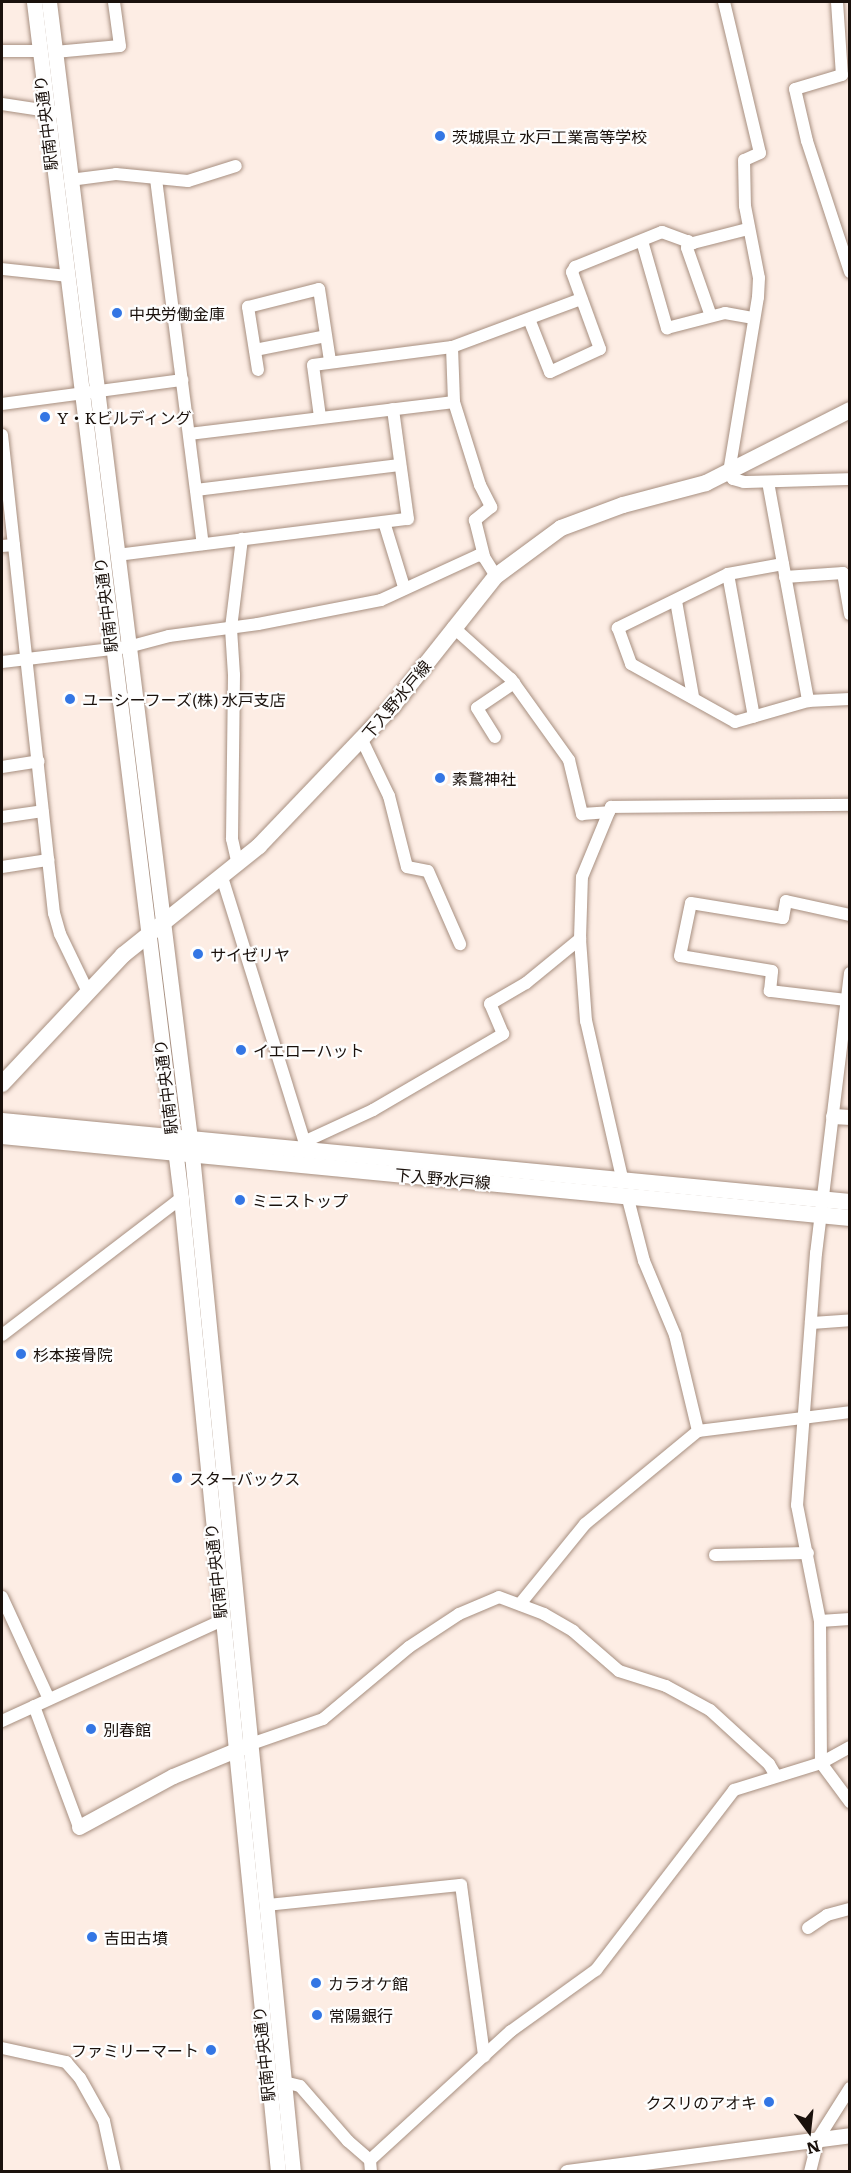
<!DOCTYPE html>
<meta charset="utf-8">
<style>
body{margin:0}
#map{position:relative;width:851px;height:2173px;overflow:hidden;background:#fdede4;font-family:Literata,"Noto Sans JP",serif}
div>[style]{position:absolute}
.roads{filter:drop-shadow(0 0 2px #a78f80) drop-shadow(0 0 2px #a78f80)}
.minor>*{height:12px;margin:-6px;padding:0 6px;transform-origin:6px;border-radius:6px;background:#fff}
.tertiary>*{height:15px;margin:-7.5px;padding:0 7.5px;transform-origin:7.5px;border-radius:7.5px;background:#fff}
.secondary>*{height:16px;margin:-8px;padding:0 8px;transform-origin:8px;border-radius:8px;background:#fff}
.dots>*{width:16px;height:16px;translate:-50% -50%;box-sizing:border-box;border:3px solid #fefefe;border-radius:50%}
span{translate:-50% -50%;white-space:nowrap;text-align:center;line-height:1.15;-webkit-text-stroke:4.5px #fefefe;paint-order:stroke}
.street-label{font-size:16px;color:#1a110c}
.poi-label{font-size:16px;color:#1a110c}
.left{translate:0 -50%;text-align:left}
.right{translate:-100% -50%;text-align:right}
.frame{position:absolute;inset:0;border:3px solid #1a110c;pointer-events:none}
.north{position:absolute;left:779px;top:2101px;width:60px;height:60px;-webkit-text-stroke:4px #fefefe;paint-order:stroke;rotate:165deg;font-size:16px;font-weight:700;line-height:24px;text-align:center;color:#1a110c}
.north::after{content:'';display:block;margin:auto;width:21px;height:27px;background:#1a110c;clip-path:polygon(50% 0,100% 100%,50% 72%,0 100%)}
</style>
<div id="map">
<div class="roads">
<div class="minor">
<i style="left:724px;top:2px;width:155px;rotate:76.6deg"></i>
<i style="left:760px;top:153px;width:17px;rotate:156deg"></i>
<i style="left:744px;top:160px;width:46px;rotate:88.8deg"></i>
<i style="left:745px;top:206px;width:73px;rotate:79deg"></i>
<i style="left:759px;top:278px;width:19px;rotate:93deg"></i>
<i style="left:758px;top:297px;width:177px;rotate:99.4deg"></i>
<i style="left:729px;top:472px;width:8px;rotate:60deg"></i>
<i style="left:733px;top:479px;width:11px;rotate:15deg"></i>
<i style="left:744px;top:482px;width:106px;rotate:-1.6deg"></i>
<i style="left:837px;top:2px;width:73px;rotate:86.1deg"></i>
<i style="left:842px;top:75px;width:49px;rotate:163.4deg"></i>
<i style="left:795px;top:89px;width:53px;rotate:77deg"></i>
<i style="left:807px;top:141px;width:138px;rotate:71.8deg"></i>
<i style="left:2px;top:51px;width:38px"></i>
<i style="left:55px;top:52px;width:65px;rotate:-5.3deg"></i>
<i style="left:120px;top:46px;width:44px;rotate:-97.8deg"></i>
<i style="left:2px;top:104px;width:53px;rotate:8.7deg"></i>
<i style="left:156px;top:179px;width:368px;rotate:82.7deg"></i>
<i style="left:70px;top:180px;width:46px;rotate:-7.4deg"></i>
<i style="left:116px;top:174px;width:72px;rotate:5.6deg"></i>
<i style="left:188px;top:181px;width:50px;rotate:-17.4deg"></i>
<i style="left:642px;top:241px;width:91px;rotate:74deg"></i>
<i style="left:667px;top:328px;width:60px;rotate:-14.5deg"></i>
<i style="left:725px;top:313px;width:29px;rotate:10deg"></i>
<i style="left:688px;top:241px;width:7px;rotate:98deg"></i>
<i style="left:687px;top:248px;width:72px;rotate:70.6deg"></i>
<i style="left:2px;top:269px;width:66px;rotate:6.1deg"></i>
<i style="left:529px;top:319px;width:57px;rotate:68.4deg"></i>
<i style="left:550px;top:372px;width:55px;rotate:-24.7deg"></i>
<i style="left:600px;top:349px;width:82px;rotate:-110deg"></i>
<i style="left:572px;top:272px;width:6px;rotate:-59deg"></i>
<i style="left:575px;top:267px;width:94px;rotate:-21.9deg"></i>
<i style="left:662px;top:232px;width:33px;rotate:20deg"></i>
<i style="left:693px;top:243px;width:57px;rotate:-14.3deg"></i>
<i style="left:452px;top:347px;width:138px;rotate:-20.4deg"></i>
<i style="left:255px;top:350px;width:72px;rotate:-11.2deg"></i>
<i style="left:258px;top:370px;width:64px;rotate:-99deg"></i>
<i style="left:248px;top:307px;width:73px;rotate:-14.2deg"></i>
<i style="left:319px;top:289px;width:73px;rotate:81.3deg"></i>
<i style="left:2px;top:404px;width:182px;rotate:-7.6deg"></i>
<i style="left:320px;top:417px;width:52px;rotate:-97.7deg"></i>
<i style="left:313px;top:365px;width:140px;rotate:-7.4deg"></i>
<i style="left:452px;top:347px;width:55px;rotate:87.9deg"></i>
<i style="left:454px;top:402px;width:87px;rotate:72.6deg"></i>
<i style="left:480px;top:485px;width:25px;rotate:63deg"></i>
<i style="left:491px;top:507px;width:21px;rotate:141deg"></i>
<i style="left:475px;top:520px;width:38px;rotate:76deg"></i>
<i style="left:189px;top:434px;width:267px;rotate:-6.9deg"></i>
<i style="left:2px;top:435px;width:481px;rotate:83.8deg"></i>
<i style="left:54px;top:913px;width:22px;rotate:74deg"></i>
<i style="left:60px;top:934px;width:64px;rotate:64.2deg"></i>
<i style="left:768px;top:482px;width:223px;rotate:79.6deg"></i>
<i style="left:196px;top:490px;width:205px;rotate:-7deg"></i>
<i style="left:384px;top:522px;width:68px;rotate:72.9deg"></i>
<i style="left:2px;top:546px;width:12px;rotate:-5deg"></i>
<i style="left:117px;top:555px;width:293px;rotate:-7.1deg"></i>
<i style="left:408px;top:519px;width:111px;rotate:-97.8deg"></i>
<i style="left:783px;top:564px;width:56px;rotate:169.7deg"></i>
<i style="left:728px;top:574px;width:123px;rotate:153.9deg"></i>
<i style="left:618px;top:628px;width:38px;rotate:70deg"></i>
<i style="left:631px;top:664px;width:119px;rotate:29.1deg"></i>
<i style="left:735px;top:722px;width:76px;rotate:-16deg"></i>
<i style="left:808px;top:701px;width:42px;rotate:-2.7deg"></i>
<i style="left:728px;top:574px;width:145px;rotate:79.7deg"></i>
<i style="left:785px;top:577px;width:58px;rotate:-3.9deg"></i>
<i style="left:843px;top:573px;width:42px;rotate:80.3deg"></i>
<i style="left:676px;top:601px;width:97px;rotate:79.9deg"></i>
<i style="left:453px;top:627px;width:78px;rotate:41.9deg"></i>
<i style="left:511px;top:679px;width:100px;rotate:54.4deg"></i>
<i style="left:569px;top:760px;width:56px;rotate:76.5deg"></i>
<i style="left:582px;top:814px;width:27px;rotate:-4deg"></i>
<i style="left:2px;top:662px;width:127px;rotate:-6.8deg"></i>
<i style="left:128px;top:647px;width:42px;rotate:-15deg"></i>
<i style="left:169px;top:636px;width:90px;rotate:-7.7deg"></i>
<i style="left:258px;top:624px;width:125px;rotate:-11deg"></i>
<i style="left:381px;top:600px;width:108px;rotate:-24.7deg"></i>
<i style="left:479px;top:555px;width:5px;rotate:22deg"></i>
<i style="left:484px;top:557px;width:22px;rotate:58deg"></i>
<i style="left:495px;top:737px;width:34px;rotate:-122deg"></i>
<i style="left:477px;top:708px;width:45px;rotate:-34deg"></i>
<i style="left:362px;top:740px;width:62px;rotate:64.3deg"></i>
<i style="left:389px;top:796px;width:73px;rotate:75.8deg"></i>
<i style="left:407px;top:867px;width:21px;rotate:11deg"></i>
<i style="left:428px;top:871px;width:80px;rotate:66.3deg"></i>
<i style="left:2px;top:767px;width:37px;rotate:-9deg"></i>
<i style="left:2px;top:817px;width:41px;rotate:-8.3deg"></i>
<i style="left:238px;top:865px;width:27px;rotate:-103deg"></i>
<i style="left:232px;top:839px;width:164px;rotate:-89.3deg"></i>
<i style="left:234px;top:675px;width:47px;rotate:-93.7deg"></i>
<i style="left:231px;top:628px;width:90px;rotate:-83deg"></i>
<i style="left:2px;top:867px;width:47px;rotate:-8.7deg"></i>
<i style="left:222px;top:877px;width:283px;rotate:72.7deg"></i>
<i style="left:850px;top:973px;width:282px;rotate:96.9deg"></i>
<i style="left:816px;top:1253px;width:253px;rotate:94.3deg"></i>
<i style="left:797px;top:1505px;width:118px;rotate:78.8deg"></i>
<i style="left:820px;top:1621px;width:142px;rotate:89.6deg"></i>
<i style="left:821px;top:1763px;width:49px;rotate:53.4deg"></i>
<i style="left:846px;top:1000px;width:77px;rotate:-173.2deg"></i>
<i style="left:770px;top:991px;width:20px;rotate:-84deg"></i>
<i style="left:772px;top:971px;width:93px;rotate:-170.7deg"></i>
<i style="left:680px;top:956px;width:54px;rotate:-78.3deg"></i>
<i style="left:691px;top:903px;width:93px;rotate:9.3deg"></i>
<i style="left:783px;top:918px;width:17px;rotate:-80deg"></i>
<i style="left:786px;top:901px;width:66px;rotate:12.3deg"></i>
<i style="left:306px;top:1141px;width:74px;rotate:-24.8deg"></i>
<i style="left:373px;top:1110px;width:151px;rotate:-30.3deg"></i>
<i style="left:503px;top:1034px;width:33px;rotate:-113deg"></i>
<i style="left:490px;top:1004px;width:42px;rotate:-30.3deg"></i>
<i style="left:526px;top:983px;width:70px;rotate:-39.2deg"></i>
<i style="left:623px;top:1182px;width:165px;rotate:-102.9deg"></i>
<i style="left:586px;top:1021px;width:82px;rotate:-94.2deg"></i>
<i style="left:580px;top:939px;width:62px;rotate:-88.2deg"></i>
<i style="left:582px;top:877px;width:76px;rotate:-67.5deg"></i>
<i style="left:611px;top:807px;width:239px;rotate:-0.5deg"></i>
<i style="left:627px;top:1195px;width:68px;rotate:75.6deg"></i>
<i style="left:644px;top:1261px;width:80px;rotate:67.3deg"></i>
<i style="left:675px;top:1335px;width:99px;rotate:76.5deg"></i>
<i style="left:811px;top:1323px;width:39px;rotate:-4deg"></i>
<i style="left:2px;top:1335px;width:225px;rotate:-37.4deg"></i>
<i style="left:715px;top:1555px;width:93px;rotate:-1.2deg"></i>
<i style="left:2px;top:1597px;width:112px;rotate:65.3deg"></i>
<i style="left:520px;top:1604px;width:103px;rotate:-50.9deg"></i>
<i style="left:585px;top:1524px;width:146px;rotate:-39.5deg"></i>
<i style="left:698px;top:1431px;width:153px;rotate:-7.1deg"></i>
<i style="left:820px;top:1621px;width:30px;rotate:-4deg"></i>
<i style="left:34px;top:1706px;width:129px;rotate:69.6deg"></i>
<i style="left:2px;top:1721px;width:243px;rotate:-24.6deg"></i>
<i style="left:251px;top:1744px;width:76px;rotate:-19.1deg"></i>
<i style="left:323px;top:1719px;width:112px;rotate:-39.9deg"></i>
<i style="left:409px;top:1647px;width:60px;rotate:-33.4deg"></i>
<i style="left:459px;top:1614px;width:43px;rotate:-23deg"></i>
<i style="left:499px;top:1597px;width:48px;rotate:20.7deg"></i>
<i style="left:544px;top:1614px;width:34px;rotate:30deg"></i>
<i style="left:573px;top:1631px;width:61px;rotate:41deg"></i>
<i style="left:619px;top:1671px;width:49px;rotate:17.7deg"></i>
<i style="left:666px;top:1686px;width:50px;rotate:28.6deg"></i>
<i style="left:710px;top:1710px;width:80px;rotate:42.5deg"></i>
<i style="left:769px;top:1764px;width:14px;rotate:60deg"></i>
<i style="left:267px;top:1905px;width:195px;rotate:-5.9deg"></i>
<i style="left:461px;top:1885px;width:173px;rotate:82.3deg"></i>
<i style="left:808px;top:1928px;width:23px;rotate:-34deg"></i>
<i style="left:827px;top:1915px;width:24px;rotate:-15deg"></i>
<i style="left:2px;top:2048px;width:66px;rotate:12.3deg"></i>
<i style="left:66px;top:2062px;width:21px;rotate:49deg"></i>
<i style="left:80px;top:2078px;width:49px;rotate:60.8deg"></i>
<i style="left:104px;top:2121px;width:52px;rotate:77.8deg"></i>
<i style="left:284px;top:2082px;width:16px;rotate:14deg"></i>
<i style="left:300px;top:2086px;width:73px;rotate:48.9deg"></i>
<i style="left:348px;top:2141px;width:29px;rotate:41deg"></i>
<i style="left:371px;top:2172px;width:12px;rotate:-95deg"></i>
<i style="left:370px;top:2160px;width:191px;rotate:-42.5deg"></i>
<i style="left:511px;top:2031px;width:105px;rotate:-35.7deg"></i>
<i style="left:596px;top:1970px;width:227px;rotate:-52.5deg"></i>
<i style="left:734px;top:1790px;width:91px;rotate:-17.2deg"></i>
<i style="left:821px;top:1763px;width:33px;rotate:-29deg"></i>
<i style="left:810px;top:2172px;width:36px;rotate:-76deg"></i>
<i style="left:819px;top:2137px;width:58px;rotate:-57.7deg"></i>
</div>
<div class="tertiary">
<i style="left:34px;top:2px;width:1205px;rotate:82.99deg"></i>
<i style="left:181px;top:1198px;width:979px;rotate:84.31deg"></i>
<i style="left:49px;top:2px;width:1162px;rotate:82.93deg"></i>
<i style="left:192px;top:1155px;width:1022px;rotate:84.33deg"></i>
<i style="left:833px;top:1116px;width:17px;rotate:3deg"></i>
<i style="left:79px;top:1827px;width:107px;rotate:-28.5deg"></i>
<i style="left:173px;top:1776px;width:76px;rotate:-22.5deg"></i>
<i style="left:567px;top:2172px;width:285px;rotate:-7.4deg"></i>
</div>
<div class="secondary">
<i style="left:2px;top:1084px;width:177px;rotate:-46.8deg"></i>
<i style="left:123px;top:955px;width:174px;rotate:-38.7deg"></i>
<i style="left:259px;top:846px;width:192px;rotate:-46.3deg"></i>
<i style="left:392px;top:707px;width:167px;rotate:-51.6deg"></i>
<i style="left:496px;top:576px;width:81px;rotate:-36.4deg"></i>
<i style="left:561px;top:528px;width:66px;rotate:-20.4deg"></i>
<i style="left:623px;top:505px;width:86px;rotate:-14.8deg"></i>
<i style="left:706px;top:483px;width:161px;rotate:-26.9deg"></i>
<i style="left:2px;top:1121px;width:852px;rotate:5.46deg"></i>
<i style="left:2px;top:1136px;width:852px;rotate:5.52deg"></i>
</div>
</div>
<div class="dots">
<i style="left:440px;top:136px;background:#3376e4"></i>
<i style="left:117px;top:313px;background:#3376e4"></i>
<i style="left:45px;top:417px;background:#3376e4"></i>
<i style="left:70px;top:699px;background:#3376e4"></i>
<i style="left:440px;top:778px;background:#3376e4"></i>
<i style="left:198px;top:954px;background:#3376e4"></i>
<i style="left:241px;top:1050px;background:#3376e4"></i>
<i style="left:240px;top:1200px;background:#3376e4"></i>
<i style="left:21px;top:1354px;background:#3376e4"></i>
<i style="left:177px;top:1478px;background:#3376e4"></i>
<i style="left:91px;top:1729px;background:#3376e4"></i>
<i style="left:92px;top:1937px;background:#3376e4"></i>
<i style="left:316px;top:1983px;background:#3376e4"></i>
<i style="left:317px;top:2015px;background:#3376e4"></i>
<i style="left:211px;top:2050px;background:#3376e4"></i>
<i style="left:769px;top:2102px;background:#3376e4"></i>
</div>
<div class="street-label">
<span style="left:45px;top:123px;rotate:-97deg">駅南中央通り</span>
<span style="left:105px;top:605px;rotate:-97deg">駅南中央通り</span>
<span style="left:396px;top:699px;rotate:-50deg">下入野水戸線</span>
<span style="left:165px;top:1087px;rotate:-97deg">駅南中央通り</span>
<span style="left:443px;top:1178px;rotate:5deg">下入野水戸線</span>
<span style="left:215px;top:1571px;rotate:-96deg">駅南中央通り</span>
<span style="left:263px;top:2054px;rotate:-96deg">駅南中央通り</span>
</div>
<div class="poi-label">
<span class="left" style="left:452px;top:136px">茨城県立 水戸工業高等学校</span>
<span class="left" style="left:129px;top:313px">中央労働金庫</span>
<span class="left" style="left:57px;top:417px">Y・Kビルディング</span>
<span class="left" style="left:82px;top:699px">ユーシーフーズ(株) 水戸支店</span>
<span class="left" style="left:452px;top:778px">素鵞神社</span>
<span class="left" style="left:210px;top:954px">サイゼリヤ</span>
<span class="left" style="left:253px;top:1050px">イエローハット</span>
<span class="left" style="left:252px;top:1200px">ミニストップ</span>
<span class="left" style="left:33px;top:1354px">杉本接骨院</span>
<span class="left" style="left:189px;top:1478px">スターバックス</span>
<span class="left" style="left:103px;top:1729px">別春館</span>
<span class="left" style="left:104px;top:1937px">吉田古墳</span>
<span class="left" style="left:328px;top:1983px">カラオケ館</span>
<span class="left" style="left:329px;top:2015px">常陽銀行</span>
<span class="right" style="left:199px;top:2050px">ファミリーマート</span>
<span class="right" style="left:757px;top:2102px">クスリのアオキ</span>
</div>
<div class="frame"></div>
<div class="north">N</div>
</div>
